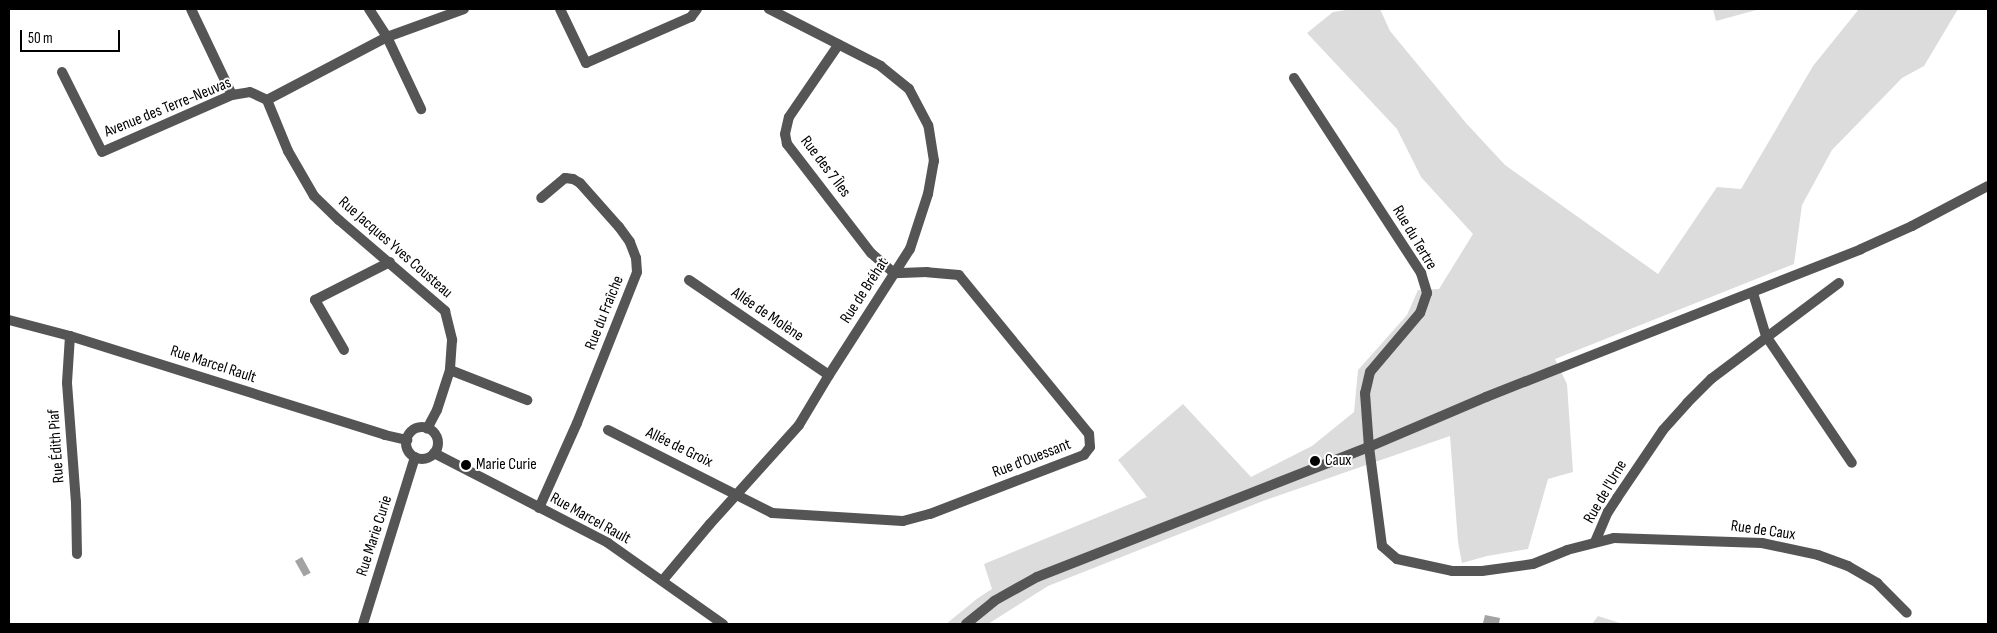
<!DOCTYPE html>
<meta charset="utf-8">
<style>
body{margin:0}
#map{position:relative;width:1997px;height:633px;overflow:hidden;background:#fff;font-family:"Sofia Sans Condensed",sans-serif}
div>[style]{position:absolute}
.green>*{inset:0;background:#dcdcdc}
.water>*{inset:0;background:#a3a3a3;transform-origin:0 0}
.minor>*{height:10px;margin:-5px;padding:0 5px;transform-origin:5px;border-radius:5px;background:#555}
.tertiary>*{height:10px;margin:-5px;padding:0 5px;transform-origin:5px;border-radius:5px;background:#555}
.tertiary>.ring{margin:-5px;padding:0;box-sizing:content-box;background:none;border:10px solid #555;border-radius:50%}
.dots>*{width:14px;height:14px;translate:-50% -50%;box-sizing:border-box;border:2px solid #fff;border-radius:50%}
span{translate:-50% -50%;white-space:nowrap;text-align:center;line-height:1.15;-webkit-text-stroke:4px #fff;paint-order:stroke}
.street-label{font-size:16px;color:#000}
.poi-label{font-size:16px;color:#000}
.left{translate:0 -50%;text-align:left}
.frame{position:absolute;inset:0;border:10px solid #000;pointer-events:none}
.scale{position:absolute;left:20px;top:30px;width:100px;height:22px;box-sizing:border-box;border:2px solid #000;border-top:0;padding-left:6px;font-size:15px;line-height:18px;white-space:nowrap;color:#000;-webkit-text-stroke:4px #fff;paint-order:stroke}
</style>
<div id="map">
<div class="green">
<i style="clip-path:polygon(1352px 9px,1380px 9px,1390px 31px,1466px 123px,1505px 165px,1658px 274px,1717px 187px,1741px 189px,1813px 66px,1859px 9px,1958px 9px,1924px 66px,1902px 78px,1832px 150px,1802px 205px,1794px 264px,1555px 359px,1567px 384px,1573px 472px,1548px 479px,1528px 549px,1487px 556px,1462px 563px,1458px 542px,1450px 436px,1263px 501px,1048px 586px,988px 624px,946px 624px,978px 598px,992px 589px,984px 564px,1147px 497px,1118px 460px,1183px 404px,1251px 477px,1312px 446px,1354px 412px,1358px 370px,1407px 315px,1418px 290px,1439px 289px,1473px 234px,1421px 177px,1397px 129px,1307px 33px,1333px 12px)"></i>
<i style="clip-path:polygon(1713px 9px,1760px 9px,1716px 21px)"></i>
<i style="clip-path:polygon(1598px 616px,1623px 624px,1592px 624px)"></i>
</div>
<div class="water">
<i style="left:302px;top:557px;width:18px;height:8px;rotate:61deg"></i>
<i style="clip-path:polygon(1485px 615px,1500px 618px,1499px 624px,1483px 623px)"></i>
</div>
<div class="minor">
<i style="left:191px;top:9px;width:95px;rotate:64.5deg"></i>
<i style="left:369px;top:9px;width:33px;rotate:57deg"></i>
<i style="left:387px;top:37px;width:80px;rotate:64.7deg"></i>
<i style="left:560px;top:9px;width:60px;rotate:64.3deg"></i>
<i style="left:586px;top:63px;width:115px;rotate:-23.7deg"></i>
<i style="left:691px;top:17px;width:10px;rotate:-53deg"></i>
<i style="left:62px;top:72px;width:89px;rotate:63.4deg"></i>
<i style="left:102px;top:152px;width:142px;rotate:-23.7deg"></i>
<i style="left:232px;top:95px;width:18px;rotate:-9deg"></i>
<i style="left:250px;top:92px;width:19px;rotate:25deg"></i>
<i style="left:267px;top:100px;width:136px;rotate:-27.7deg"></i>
<i style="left:387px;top:37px;width:82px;rotate:-20deg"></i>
<i style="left:1294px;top:78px;width:233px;rotate:56.9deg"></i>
<i style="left:1421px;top:273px;width:21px;rotate:73deg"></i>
<i style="left:1427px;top:293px;width:21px;rotate:109deg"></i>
<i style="left:1420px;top:313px;width:77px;rotate:130.3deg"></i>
<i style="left:1370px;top:372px;width:22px;rotate:103deg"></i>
<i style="left:1365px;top:393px;width:54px;rotate:85.8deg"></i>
<i style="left:1369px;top:447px;width:100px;rotate:82.5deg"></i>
<i style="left:1382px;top:546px;width:20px;rotate:41deg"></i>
<i style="left:1397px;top:559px;width:56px;rotate:12.3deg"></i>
<i style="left:1452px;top:571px;width:30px"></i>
<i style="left:1482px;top:571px;width:51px;rotate:-7.8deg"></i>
<i style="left:1533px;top:564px;width:37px;rotate:-22deg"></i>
<i style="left:1567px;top:550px;width:49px;rotate:-14.3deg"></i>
<i style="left:1614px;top:538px;width:148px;rotate:1.9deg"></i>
<i style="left:1762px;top:543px;width:57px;rotate:12.1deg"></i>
<i style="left:1818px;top:555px;width:32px;rotate:20deg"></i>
<i style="left:1848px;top:566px;width:34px;rotate:30deg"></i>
<i style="left:1877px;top:583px;width:42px;rotate:45deg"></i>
<i style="left:267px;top:100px;width:55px;rotate:67.6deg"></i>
<i style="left:288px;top:151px;width:52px;rotate:60deg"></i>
<i style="left:314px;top:196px;width:35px;rotate:44deg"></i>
<i style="left:339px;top:220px;width:140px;rotate:40.6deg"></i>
<i style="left:445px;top:311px;width:30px;rotate:76deg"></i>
<i style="left:452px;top:340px;width:30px;rotate:94deg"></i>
<i style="left:450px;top:370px;width:42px;rotate:108deg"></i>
<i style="left:437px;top:410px;width:21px;rotate:118deg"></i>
<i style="left:689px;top:280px;width:169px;rotate:34.2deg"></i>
<i style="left:1753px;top:293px;width:45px;rotate:73.2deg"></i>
<i style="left:1766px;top:336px;width:153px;rotate:55.9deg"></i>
<i style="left:70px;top:336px;width:47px;rotate:93.7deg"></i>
<i style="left:67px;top:383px;width:119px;rotate:85.7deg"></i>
<i style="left:76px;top:502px;width:52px;rotate:88.9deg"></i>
<i style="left:344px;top:350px;width:58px;rotate:-120.1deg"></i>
<i style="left:315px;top:300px;width:84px;rotate:-26.9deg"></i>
<i style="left:450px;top:370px;width:83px;rotate:21.3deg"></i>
<i style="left:608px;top:430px;width:184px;rotate:26.8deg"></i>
<i style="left:772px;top:513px;width:131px;rotate:3.5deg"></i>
<i style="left:903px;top:521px;width:28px;rotate:-15deg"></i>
<i style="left:930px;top:514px;width:165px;rotate:-21deg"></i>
<i style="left:1084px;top:455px;width:10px;rotate:-53deg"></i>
<i style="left:1090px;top:447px;width:13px;rotate:-94deg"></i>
<i style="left:1089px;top:434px;width:205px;rotate:-129.3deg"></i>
<i style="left:959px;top:275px;width:32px;rotate:-175deg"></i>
<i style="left:927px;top:272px;width:33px;rotate:178deg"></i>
<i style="left:894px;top:273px;width:30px;rotate:-139deg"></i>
<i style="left:871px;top:253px;width:138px;rotate:-127.6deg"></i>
<i style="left:787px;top:144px;width:10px;rotate:-101deg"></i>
<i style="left:785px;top:134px;width:17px;rotate:-77deg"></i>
<i style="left:789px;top:117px;width:88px;rotate:-55.6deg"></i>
<i style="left:539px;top:508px;width:93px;rotate:-65.9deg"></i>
<i style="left:577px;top:423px;width:162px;rotate:-68.3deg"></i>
<i style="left:637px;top:272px;width:14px;rotate:-94deg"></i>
<i style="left:636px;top:258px;width:17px;rotate:-111deg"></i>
<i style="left:630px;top:242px;width:19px;rotate:-126deg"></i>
<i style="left:619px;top:227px;width:59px;rotate:-131.6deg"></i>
<i style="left:580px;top:183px;width:8px;rotate:-150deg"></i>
<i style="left:573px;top:179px;width:8px;rotate:-173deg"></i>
<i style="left:565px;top:178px;width:31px;rotate:140deg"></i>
<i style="left:1595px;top:542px;width:33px;rotate:-67deg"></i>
<i style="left:1608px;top:512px;width:17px;rotate:-57deg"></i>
<i style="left:1617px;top:498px;width:82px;rotate:-55.9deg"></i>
<i style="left:1663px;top:430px;width:36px;rotate:-48deg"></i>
<i style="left:1687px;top:403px;width:34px;rotate:-45deg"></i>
<i style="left:1711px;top:379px;width:160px;rotate:-36.9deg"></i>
<i style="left:663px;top:580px;width:73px;rotate:-50deg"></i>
<i style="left:710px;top:524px;width:133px;rotate:-48deg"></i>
<i style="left:799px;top:425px;width:58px;rotate:-59deg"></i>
<i style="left:829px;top:375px;width:150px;rotate:-57.3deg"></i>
<i style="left:910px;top:249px;width:58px;rotate:-71.9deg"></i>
<i style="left:928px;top:194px;width:34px;rotate:-80deg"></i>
<i style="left:934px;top:161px;width:36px;rotate:-99deg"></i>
<i style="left:928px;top:125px;width:41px;rotate:-117.8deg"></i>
<i style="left:909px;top:89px;width:36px;rotate:-141deg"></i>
<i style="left:881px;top:66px;width:126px;rotate:-153deg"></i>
<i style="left:363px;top:624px;width:175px;rotate:-72.7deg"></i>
</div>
<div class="tertiary">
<i style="left:9px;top:320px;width:63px;rotate:14.7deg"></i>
<i style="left:70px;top:336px;width:330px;rotate:17.4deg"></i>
<i style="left:385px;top:435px;width:23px;rotate:13deg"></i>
<i class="ring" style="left:406px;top:427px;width:22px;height:22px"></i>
<i style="left:434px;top:453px;width:196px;rotate:27.3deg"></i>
<i style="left:608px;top:543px;width:141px;rotate:35.2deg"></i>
<i style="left:966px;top:624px;width:36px;rotate:-39deg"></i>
<i style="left:994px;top:601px;width:49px;rotate:-29.2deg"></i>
<i style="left:1037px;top:577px;width:357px;rotate:-21.4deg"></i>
<i style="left:1369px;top:447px;width:127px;rotate:-23.1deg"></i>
<i style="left:1486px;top:397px;width:403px;rotate:-21.5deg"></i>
<i style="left:1861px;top:249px;width:56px;rotate:-24.3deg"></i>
<i style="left:1912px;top:226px;width:86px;rotate:-27.8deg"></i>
</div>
<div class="dots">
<i style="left:1315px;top:461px;background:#000"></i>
<i style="left:466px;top:465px;background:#000"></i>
</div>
<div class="street-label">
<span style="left:168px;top:108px;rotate:-22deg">Avenue des Terre-Neuvas</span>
<span style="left:825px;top:167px;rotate:53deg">Rue des 7 Îles</span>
<span style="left:1414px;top:238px;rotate:59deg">Rue du Tertre</span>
<span style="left:395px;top:248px;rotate:41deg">Rue Jacques Yves Cousteau</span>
<span style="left:865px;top:291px;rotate:-57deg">Rue de Bréhat</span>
<span style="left:605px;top:313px;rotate:-68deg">Rue du Fraîche</span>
<span style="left:767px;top:315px;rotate:34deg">Allée de Molène</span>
<span style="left:213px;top:365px;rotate:18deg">Rue Marcel Rault</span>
<span style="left:57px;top:446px;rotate:-94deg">Rue Édith Piaf</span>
<span style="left:679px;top:448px;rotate:26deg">Allée de Groix</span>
<span style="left:1032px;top:459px;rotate:-21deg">Rue d'Ouessant</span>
<span style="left:1606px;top:492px;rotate:-60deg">Rue de l'Urne</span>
<span style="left:590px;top:519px;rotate:29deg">Rue Marcel Rault</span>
<span style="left:1763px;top:531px;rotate:8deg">Rue de Caux</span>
<span style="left:375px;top:536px;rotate:-72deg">Rue Marie Curie</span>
</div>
<div class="poi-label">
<span class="left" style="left:1325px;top:461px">Caux</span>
<span class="left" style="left:476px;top:465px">Marie Curie</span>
</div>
<div class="frame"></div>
<div class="scale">50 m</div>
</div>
